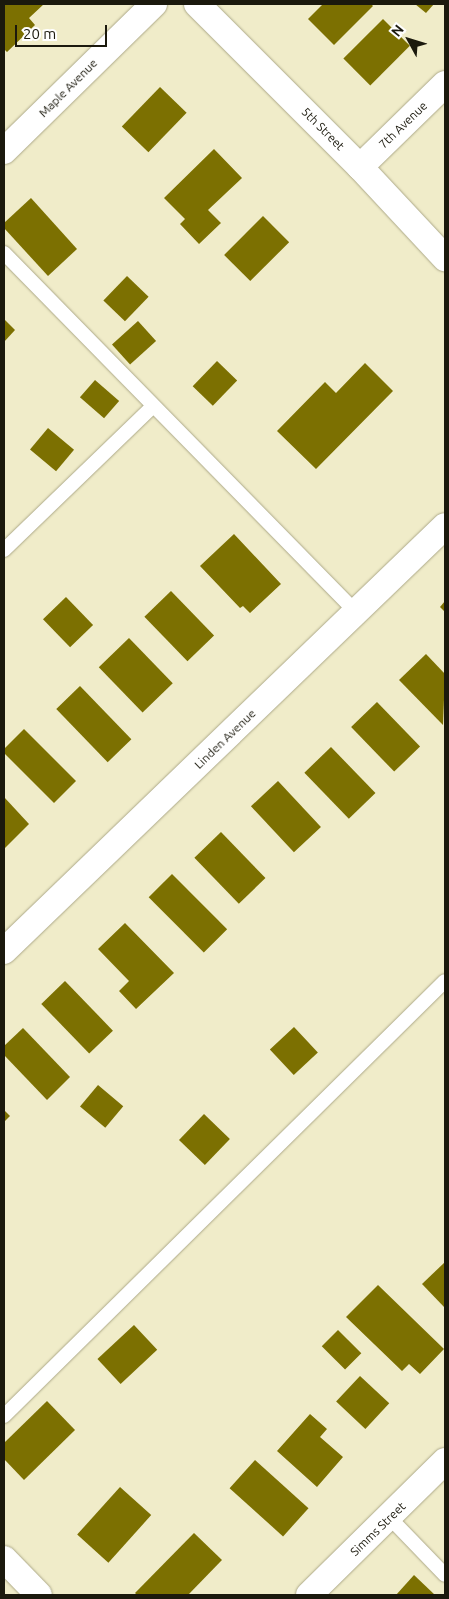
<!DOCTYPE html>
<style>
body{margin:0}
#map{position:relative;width:449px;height:1599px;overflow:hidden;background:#f0ecc9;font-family:Ubuntu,sans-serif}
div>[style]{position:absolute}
.building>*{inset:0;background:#7c7001;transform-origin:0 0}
.roads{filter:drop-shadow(0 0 1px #ada989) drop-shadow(0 0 1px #ada989)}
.lane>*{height:14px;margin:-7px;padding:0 7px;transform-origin:7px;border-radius:7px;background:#fff}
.street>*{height:26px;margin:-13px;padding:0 13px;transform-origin:13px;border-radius:13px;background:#fff}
span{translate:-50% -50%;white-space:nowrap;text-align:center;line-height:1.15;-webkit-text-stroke:4px #fff;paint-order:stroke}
.street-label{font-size:12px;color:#1b190d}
.frame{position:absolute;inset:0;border:5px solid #1b190d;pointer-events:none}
.north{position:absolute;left:384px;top:15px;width:50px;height:50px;-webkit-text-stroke:4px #fff;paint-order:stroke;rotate:309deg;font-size:14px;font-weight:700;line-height:20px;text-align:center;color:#1b190d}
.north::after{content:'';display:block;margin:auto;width:18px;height:22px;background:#1b190d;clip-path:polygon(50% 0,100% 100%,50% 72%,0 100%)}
.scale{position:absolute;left:15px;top:25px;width:92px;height:22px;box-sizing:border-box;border:2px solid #1b190d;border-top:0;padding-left:6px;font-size:15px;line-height:18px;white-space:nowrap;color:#1b190d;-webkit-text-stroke:4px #fff;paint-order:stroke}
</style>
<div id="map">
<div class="building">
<i style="clip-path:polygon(4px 4px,44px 4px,29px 18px,35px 25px,7px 52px,4px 49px)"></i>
<i style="clip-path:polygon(323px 4px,371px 4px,373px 6px,334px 45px,308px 19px)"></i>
<i style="clip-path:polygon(415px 4px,434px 4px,426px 13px)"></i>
<i style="left:383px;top:19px;width:38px;height:56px;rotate:45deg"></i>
<i style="left:160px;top:87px;width:37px;height:55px;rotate:44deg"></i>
<i style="clip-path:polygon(214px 149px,242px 178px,208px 210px,221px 223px,199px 244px,180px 224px,185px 219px,164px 198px)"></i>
<i style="clip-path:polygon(31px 198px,77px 249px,48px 276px,4px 228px,4px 223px)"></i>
<i style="left:263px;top:216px;width:37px;height:55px;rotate:45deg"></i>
<i style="left:127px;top:276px;width:30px;height:34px;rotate:44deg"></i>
<i style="clip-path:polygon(4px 319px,15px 330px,4px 342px)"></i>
<i style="left:138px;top:321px;width:27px;height:35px;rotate:48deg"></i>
<i style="left:217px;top:361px;width:28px;height:35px;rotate:44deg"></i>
<i style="clip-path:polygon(365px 363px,393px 391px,316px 469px,277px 431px,325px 382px,336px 393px)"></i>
<i style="left:95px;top:380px;width:32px;height:23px;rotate:41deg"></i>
<i style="left:48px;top:428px;width:34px;height:28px;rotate:40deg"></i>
<i style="clip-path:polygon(234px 534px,281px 584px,250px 613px,243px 606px,240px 608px,200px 566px)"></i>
<i style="left:171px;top:591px;width:62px;height:37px;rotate:46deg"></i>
<i style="left:66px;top:597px;width:39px;height:32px;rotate:46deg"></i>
<i style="clip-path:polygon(445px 601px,445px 612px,440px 607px)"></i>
<i style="left:129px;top:638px;width:63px;height:42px;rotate:46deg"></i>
<i style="clip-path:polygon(426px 654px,445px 674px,443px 725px,399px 680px)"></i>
<i style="left:80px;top:686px;width:74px;height:33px;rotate:46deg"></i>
<i style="left:377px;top:702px;width:62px;height:36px;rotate:46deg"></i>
<i style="clip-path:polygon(24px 729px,76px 781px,54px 803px,4px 753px,4px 749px)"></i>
<i style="left:331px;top:747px;width:64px;height:37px;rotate:46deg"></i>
<i style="left:278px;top:781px;width:63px;height:37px;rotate:47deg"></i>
<i style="clip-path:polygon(4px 797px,29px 824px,4px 849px)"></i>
<i style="left:221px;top:832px;width:64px;height:37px;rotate:46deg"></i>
<i style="left:172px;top:874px;width:78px;height:33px;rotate:45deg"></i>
<i style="clip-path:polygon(125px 923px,174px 973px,136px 1009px,119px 991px,129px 981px,98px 949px)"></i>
<i style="left:65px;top:981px;width:69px;height:33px;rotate:46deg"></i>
<i style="left:294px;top:1027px;width:35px;height:33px;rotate:47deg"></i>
<i style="clip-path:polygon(23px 1028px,70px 1077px,47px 1100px,4px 1055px,4px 1046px)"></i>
<i style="left:98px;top:1085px;width:33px;height:28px;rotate:40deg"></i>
<i style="clip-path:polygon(4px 1110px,10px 1116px,4px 1122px)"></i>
<i style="left:204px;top:1114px;width:36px;height:36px;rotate:44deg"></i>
<i style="clip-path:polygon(445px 1262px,445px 1308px,422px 1284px)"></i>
<i style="clip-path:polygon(378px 1285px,444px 1349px,420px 1374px,409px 1364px,402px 1371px,346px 1317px)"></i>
<i style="left:134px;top:1325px;width:34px;height:50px;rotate:47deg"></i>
<i style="left:338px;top:1330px;width:33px;height:23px;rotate:45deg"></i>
<i style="left:360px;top:1376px;width:40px;height:35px;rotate:43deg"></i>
<i style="clip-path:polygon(47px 1401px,75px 1430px,24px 1480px,4px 1459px,4px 1443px)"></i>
<i style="clip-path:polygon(310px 1414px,327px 1429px,320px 1437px,343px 1457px,317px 1487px,277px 1451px)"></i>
<i style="left:255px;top:1460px;width:72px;height:38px;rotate:42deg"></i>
<i style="left:120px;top:1487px;width:42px;height:64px;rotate:42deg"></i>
<i style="clip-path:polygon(194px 1533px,222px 1560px,188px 1595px,137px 1595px,135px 1593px)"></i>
<i style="clip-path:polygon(414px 1575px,435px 1595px,396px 1595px)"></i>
</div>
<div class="roads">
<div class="lane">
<i style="left:4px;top:253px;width:504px;rotate:45.56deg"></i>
<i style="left:4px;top:550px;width:207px;rotate:-44deg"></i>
<i style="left:4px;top:1416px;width:619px;rotate:-44.61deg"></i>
<i style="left:390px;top:1518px;width:79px;rotate:46deg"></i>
</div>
<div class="street">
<i style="left:197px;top:4px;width:231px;rotate:45deg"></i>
<i style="left:360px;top:167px;width:125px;rotate:47deg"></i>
<i style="left:4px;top:151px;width:210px;rotate:-44.4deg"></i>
<i style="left:360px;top:167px;width:119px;rotate:-44.3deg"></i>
<i style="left:4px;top:951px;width:612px;rotate:-43.94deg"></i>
<i style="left:4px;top:1559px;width:50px;rotate:45.8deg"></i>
<i style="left:309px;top:1595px;width:191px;rotate:-44.6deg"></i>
</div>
</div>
<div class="street-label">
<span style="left:68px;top:88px;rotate:-45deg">Maple Avenue</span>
<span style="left:403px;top:125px;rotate:-44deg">7th Avenue</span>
<span style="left:323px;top:129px;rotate:45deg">5th Street</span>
<span style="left:225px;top:739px;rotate:-44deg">Linden Avenue</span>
<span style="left:378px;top:1529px;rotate:-44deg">Simms Street</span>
</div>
<div class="frame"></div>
<div class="north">N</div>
<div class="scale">20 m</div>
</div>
